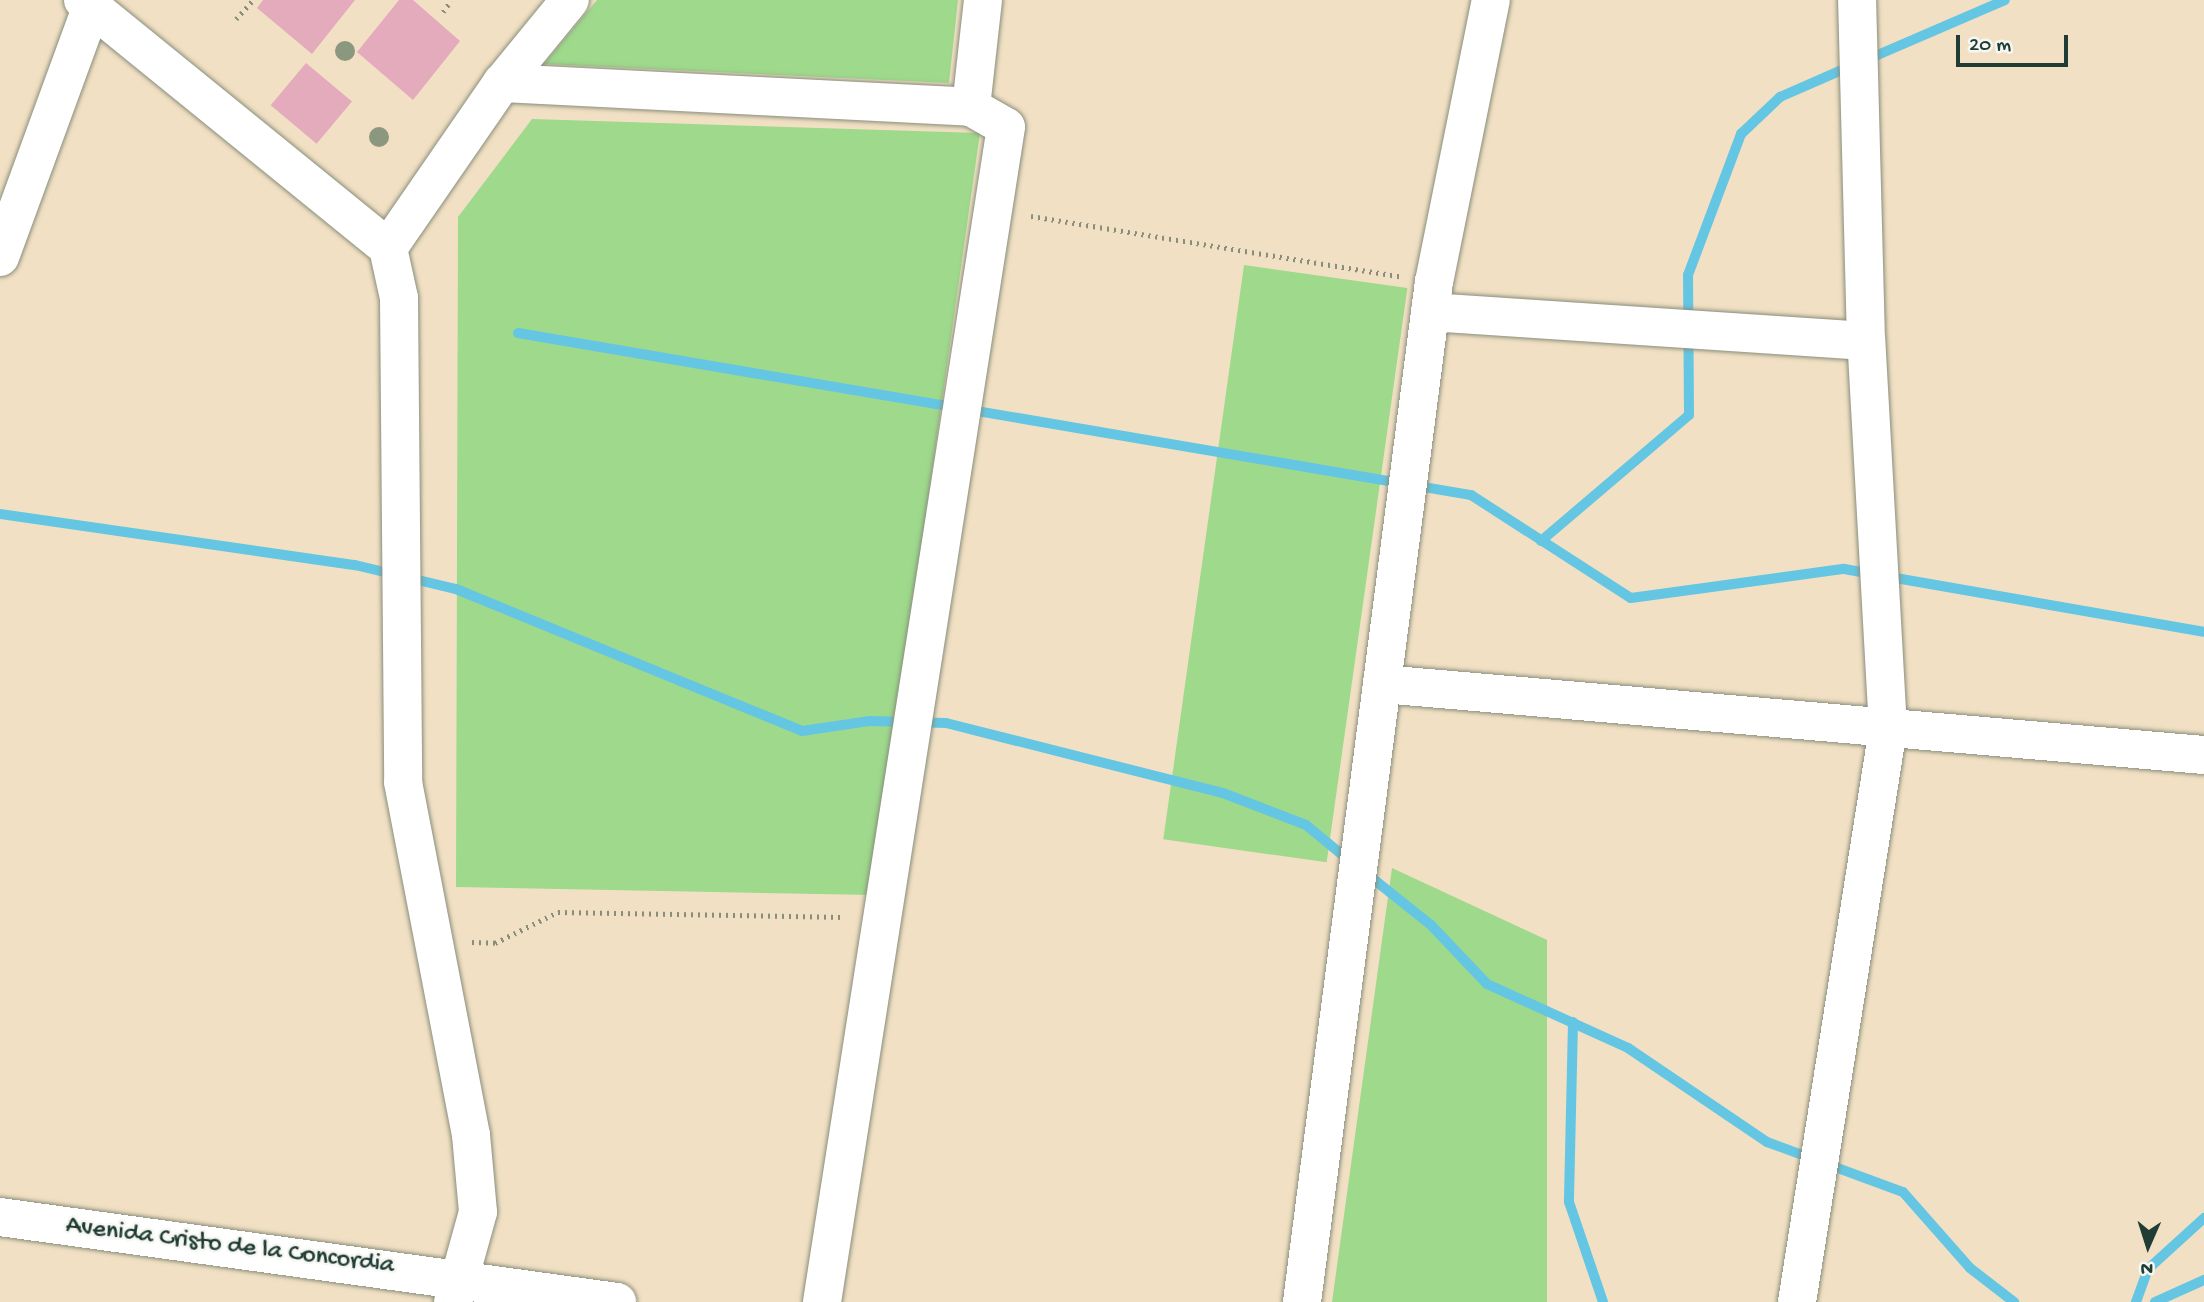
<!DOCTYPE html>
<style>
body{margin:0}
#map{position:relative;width:2204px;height:1302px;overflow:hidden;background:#f2e0c4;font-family:"Gochi Hand",sans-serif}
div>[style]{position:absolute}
.green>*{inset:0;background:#9ed98c;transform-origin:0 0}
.stream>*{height:10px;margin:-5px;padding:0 5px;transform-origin:5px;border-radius:5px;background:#64c6e2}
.building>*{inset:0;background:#e3abbb;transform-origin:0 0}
.path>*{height:4.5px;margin-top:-2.25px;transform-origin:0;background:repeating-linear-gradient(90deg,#888e7c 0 2px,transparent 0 7px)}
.roads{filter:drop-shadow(0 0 2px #888e7c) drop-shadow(0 0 2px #888e7c)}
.minor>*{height:38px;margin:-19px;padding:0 19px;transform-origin:19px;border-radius:19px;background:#fff}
.trees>*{width:20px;height:20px;margin:-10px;border-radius:50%;background:#8c977f}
span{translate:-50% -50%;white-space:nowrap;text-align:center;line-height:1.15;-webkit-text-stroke:5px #f6f6f2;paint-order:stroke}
.street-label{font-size:26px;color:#1f3d34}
.north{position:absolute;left:2113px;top:1211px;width:70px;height:70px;-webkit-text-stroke:5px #f6f6f2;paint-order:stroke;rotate:183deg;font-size:19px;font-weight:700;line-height:28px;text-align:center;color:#1f3d34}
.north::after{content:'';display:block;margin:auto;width:24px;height:32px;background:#1f3d34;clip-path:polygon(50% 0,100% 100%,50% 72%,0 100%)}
.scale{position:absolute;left:1956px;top:35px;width:112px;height:32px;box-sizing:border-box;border:4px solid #1f3d34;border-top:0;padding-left:9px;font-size:21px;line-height:24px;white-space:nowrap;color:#1f3d34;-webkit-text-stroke:5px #f6f6f2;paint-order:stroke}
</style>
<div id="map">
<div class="green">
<i style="clip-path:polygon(597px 0,958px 0,949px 83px,544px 64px)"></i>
<i style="clip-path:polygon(532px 119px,980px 133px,872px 895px,456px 887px,458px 217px)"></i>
<i style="left:1244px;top:265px;width:165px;height:580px;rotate:8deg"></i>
<i style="clip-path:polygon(1392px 868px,1547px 940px,1547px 1302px,1332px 1302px)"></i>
</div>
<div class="stream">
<i style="left:1866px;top:60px;width:151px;rotate:-23.3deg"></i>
<i style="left:518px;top:333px;width:967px;rotate:9.65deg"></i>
<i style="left:1471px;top:495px;width:190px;rotate:32.8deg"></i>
<i style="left:1631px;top:598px;width:215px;rotate:-7.8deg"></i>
<i style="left:1844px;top:569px;width:365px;rotate:9.9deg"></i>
<i style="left:0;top:514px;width:359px;rotate:8.2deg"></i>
<i style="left:355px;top:565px;width:104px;rotate:13.4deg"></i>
<i style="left:456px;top:589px;width:374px;rotate:22.3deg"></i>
<i style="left:802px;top:731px;width:69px;rotate:-8.4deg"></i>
<i style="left:870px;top:721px;width:76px;rotate:1.5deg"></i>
<i style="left:946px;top:723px;width:286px;rotate:14.2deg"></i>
<i style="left:1223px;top:793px;width:89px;rotate:21.1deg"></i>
<i style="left:1306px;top:825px;width:58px;rotate:39.4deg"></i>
<i style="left:1541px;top:541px;width:194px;rotate:-40.4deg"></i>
<i style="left:1689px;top:415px;width:140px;rotate:-90.4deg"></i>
<i style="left:1688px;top:275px;width:151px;rotate:-69.4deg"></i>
<i style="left:1741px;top:134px;width:54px;rotate:-43.5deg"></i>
<i style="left:1780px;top:97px;width:77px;rotate:-23.6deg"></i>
<i style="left:1367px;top:874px;width:82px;rotate:38.6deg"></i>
<i style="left:1431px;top:925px;width:81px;rotate:46.5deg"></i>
<i style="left:1487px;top:984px;width:155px;rotate:24.4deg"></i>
<i style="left:1628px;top:1048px;width:168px;rotate:34.1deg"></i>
<i style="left:1767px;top:1142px;width:145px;rotate:20.2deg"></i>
<i style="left:1903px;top:1192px;width:101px;rotate:48.6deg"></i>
<i style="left:1970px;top:1268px;width:56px;rotate:37.7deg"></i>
<i style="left:1573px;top:1022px;width:180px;rotate:91.3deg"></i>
<i style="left:1569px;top:1202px;width:106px;rotate:71.2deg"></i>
<i style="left:2136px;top:1302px;width:35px;rotate:-70deg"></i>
<i style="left:2148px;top:1269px;width:76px;rotate:-42.3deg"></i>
<i style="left:2155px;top:1302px;width:54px;rotate:-24.2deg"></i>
</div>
<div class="building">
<i style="clip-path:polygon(263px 0,355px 0,312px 54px,257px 8px)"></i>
<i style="clip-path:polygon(399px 0,413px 0,460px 41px,413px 100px,357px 52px)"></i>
<i style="left:306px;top:63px;width:60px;height:55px;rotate:40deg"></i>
</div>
<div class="path">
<i style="left:443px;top:12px;width:14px;rotate:-56deg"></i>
<i style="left:236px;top:19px;width:25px;rotate:-48deg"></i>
<i style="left:1031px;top:216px;width:373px;rotate:9.3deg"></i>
<i style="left:472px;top:942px;width:23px;rotate:2deg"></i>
<i style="left:495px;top:943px;width:70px;rotate:-26.2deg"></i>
<i style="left:558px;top:912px;width:286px;rotate:1deg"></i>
</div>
<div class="roads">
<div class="minor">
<i style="left:83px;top:0;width:393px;rotate:39.1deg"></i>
<i style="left:388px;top:248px;width:51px;rotate:77.6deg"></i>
<i style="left:399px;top:298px;width:484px;rotate:89.5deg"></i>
<i style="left:403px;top:782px;width:359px;rotate:79.1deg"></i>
<i style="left:471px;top:1135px;width:77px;rotate:84.8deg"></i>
<i style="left:478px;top:1212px;width:93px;rotate:105.5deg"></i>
<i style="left:502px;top:83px;width:470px;rotate:2.9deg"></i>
<i style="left:971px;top:107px;width:40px;rotate:29.7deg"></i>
<i style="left:1006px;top:127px;width:1189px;rotate:98.9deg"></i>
<i style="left:971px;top:107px;width:108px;rotate:-83.6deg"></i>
<i style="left:388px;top:248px;width:201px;rotate:-55.4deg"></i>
<i style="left:502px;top:83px;width:107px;rotate:-50.7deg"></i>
<i style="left:0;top:257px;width:265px;rotate:-69.9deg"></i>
<i style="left:1430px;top:312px;width:437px;rotate:3.8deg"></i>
<i style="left:1382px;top:684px;width:825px;rotate:4.94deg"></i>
<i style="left:0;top:1217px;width:623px;rotate:7.84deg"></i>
<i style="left:1302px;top:1302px;width:1029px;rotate:-82.63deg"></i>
<i style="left:1434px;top:282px;width:288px;rotate:-78.6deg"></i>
<i style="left:1797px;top:1302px;width:580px;rotate:-80.98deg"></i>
<i style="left:1888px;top:729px;width:389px;rotate:-93.2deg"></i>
<i style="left:1866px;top:341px;width:341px;rotate:-91.5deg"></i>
</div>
</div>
<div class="trees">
<i style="left:345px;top:51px"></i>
<i style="left:379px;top:137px"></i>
</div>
<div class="street-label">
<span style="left:230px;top:1247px;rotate:7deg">Avenida Cristo de la Concordia</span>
</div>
<div class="north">N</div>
<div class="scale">20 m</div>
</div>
